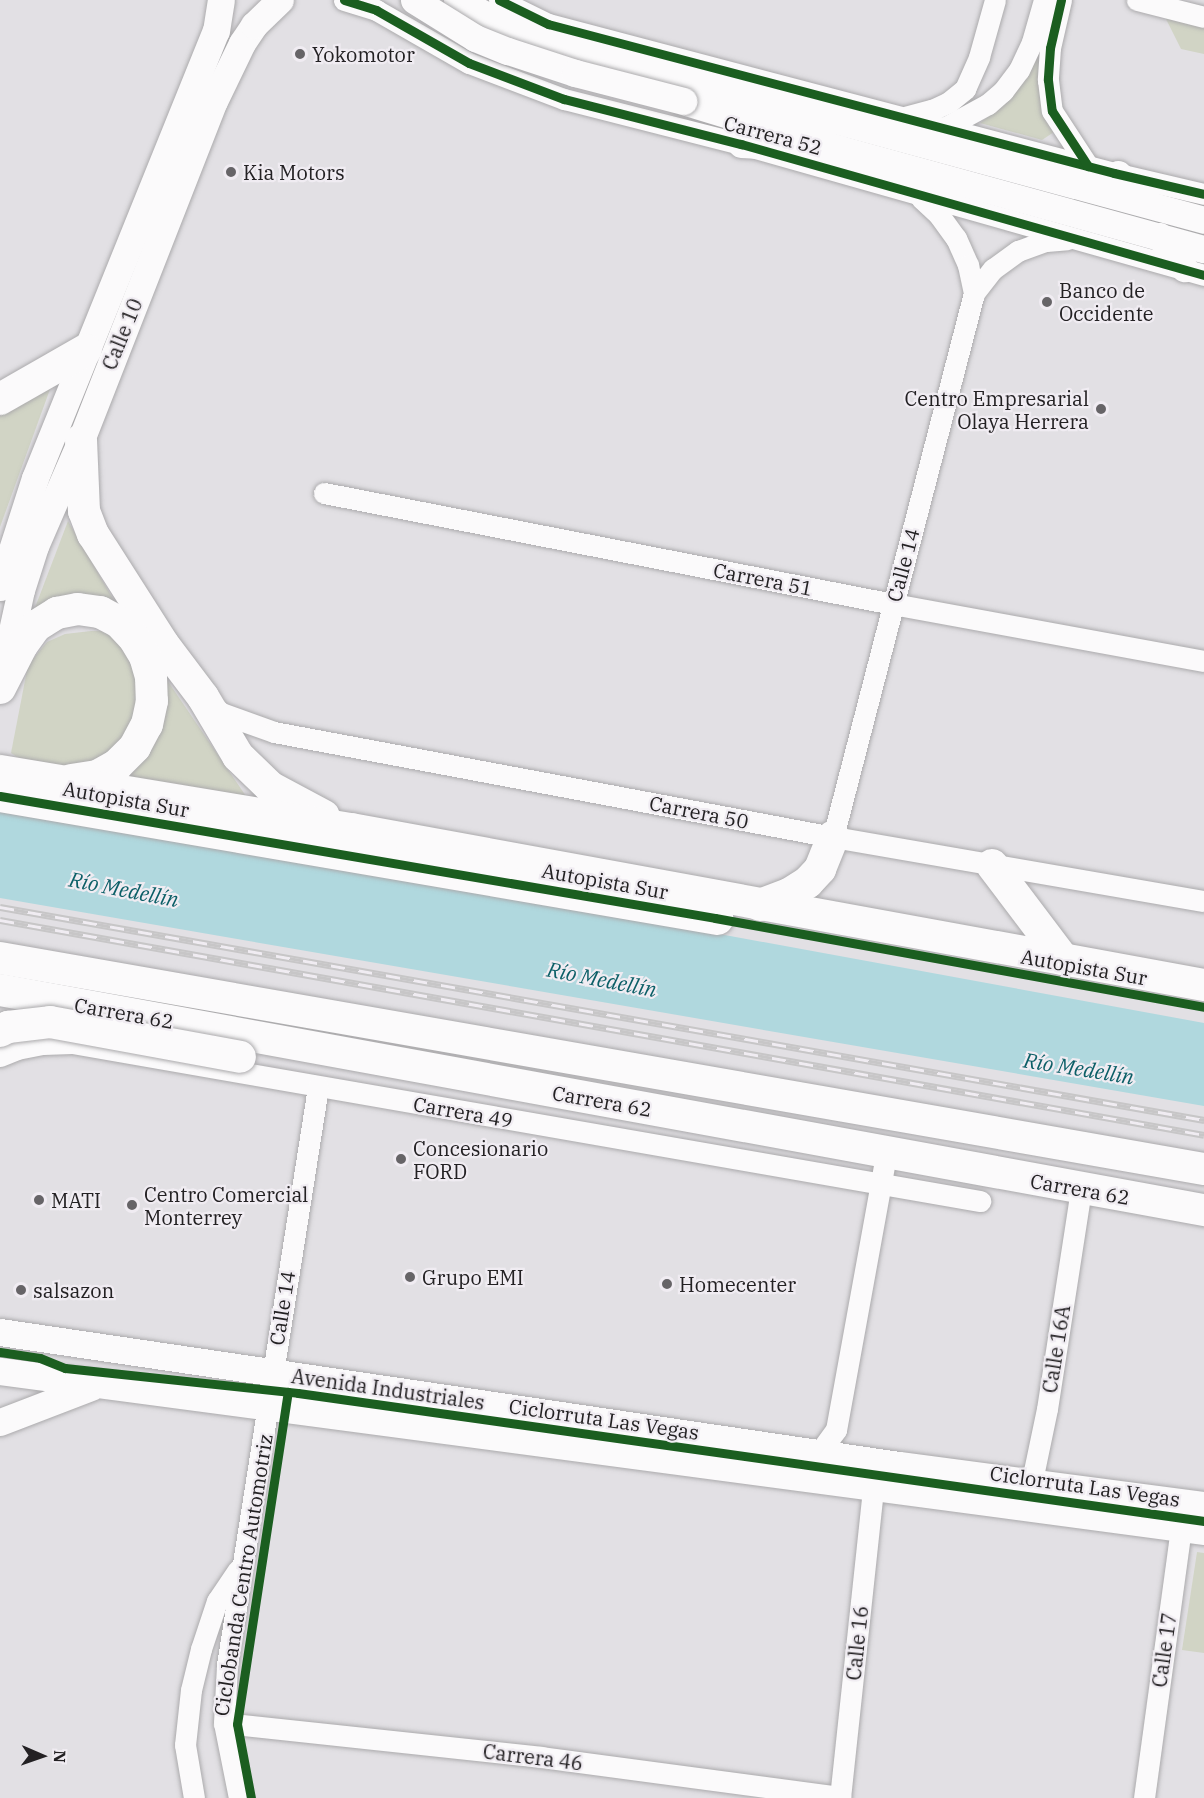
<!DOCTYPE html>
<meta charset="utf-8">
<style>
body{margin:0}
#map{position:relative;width:1204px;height:1798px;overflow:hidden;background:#e2e0e4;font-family:"IBM Plex Serif",serif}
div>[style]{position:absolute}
.green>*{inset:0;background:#d1d4c5}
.water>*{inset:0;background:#b0d8de}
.roads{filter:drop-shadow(0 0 2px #abaaac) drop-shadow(0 0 2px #abaaac)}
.minor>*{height:21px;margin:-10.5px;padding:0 10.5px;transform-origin:10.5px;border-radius:10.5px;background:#fbfafb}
.major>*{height:27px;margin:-13.5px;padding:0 13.5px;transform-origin:13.5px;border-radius:13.5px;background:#fbfafb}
.highway>*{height:32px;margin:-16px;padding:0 16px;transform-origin:16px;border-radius:16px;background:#fbfafb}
.rail>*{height:7px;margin-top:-3.5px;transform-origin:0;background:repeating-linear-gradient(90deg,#f0ecf2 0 14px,#c7c6c7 0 28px);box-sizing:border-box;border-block:2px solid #c7c6c7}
.bridges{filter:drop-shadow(0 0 2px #abaaac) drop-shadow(0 0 2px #abaaac)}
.major-bridge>*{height:27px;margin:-13.5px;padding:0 13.5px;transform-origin:13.5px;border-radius:13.5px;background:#fbfafb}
.highway-bridge>*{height:32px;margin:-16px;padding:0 16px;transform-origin:16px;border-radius:16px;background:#fbfafb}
.cycleway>*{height:9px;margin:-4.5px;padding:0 4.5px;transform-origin:4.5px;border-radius:4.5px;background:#1b5e20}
.dots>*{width:16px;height:16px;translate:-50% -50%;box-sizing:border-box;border:3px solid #f0ecf2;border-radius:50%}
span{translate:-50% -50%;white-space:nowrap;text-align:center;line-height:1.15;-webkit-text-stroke:4.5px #f0ecf2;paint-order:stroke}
.poi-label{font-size:20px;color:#232123}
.left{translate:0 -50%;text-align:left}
.right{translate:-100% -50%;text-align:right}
.street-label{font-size:20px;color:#232123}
.water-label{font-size:21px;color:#0c5f67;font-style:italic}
.north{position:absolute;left:12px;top:1726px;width:60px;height:60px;-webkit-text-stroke:4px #f0ecf2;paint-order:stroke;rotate:92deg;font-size:16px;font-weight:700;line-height:24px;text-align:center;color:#232123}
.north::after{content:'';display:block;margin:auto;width:21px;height:27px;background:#232123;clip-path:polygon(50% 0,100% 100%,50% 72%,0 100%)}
</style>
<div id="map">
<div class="green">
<i style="clip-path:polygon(1051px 0,1054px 132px,1042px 140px,980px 123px,995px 111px)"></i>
<i style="clip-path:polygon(1165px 17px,1204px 26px,1204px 54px,1181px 49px)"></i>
<i style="clip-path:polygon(53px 381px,0 527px,0 416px)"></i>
<i style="clip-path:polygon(68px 521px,116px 604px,28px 626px)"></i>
<i style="clip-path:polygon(91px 631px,106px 631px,133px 656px,139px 706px,117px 754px,73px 772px,29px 765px,11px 753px,28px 665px,47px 642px,65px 634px)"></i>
<i style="clip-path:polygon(167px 680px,250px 802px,126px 782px,155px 735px)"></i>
<i style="clip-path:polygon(1197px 1552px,1204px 1553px,1204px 1653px,1182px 1650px)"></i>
</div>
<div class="water">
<i style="clip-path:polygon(0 812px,627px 917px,1204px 1023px,1204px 1106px,0 898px)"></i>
</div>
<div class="roads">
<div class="minor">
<i style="left:344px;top:0;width:34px;rotate:17deg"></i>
<i style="left:376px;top:10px;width:107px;rotate:29.7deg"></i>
<i style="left:469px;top:63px;width:102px;rotate:20.8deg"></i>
<i style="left:564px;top:99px;width:183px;rotate:14.3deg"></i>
<i style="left:741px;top:144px;width:481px;rotate:15.8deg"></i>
<i style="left:499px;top:0;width:55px;rotate:26.1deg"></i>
<i style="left:548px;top:24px;width:585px;rotate:14.75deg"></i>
<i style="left:1114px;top:173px;width:92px;rotate:13.1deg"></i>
<i style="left:1061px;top:0;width:49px;rotate:102.9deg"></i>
<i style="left:1050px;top:48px;width:32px;rotate:94deg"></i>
<i style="left:1048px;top:80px;width:31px;rotate:83deg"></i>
<i style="left:1052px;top:111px;width:66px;rotate:56.8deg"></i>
<i style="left:1137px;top:0;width:69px;rotate:14.2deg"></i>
<i style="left:905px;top:117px;width:28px;rotate:-15deg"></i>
<i style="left:932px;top:110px;width:19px;rotate:-25deg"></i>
<i style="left:949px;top:102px;width:21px;rotate:-39deg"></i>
<i style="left:965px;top:89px;width:35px;rotate:-66deg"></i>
<i style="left:979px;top:57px;width:59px;rotate:-74.3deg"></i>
<i style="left:944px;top:128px;width:50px;rotate:-28.6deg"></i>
<i style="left:988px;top:104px;width:20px;rotate:-41deg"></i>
<i style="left:1003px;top:91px;width:26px;rotate:-53deg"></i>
<i style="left:1019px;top:70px;width:31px;rotate:-65deg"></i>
<i style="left:1032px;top:42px;width:44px;rotate:-74.1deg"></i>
<i style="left:921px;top:198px;width:25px;rotate:43deg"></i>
<i style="left:939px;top:215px;width:29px;rotate:54deg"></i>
<i style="left:956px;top:238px;width:30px;rotate:66deg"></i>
<i style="left:968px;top:265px;width:29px;rotate:78deg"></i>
<i style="left:324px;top:493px;width:580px;rotate:11.04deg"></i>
<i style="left:893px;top:604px;width:316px;rotate:10.4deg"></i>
<i style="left:210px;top:703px;width:15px;rotate:42deg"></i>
<i style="left:221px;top:713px;width:56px;rotate:19.7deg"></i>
<i style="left:274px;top:732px;width:569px;rotate:10.64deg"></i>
<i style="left:833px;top:837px;width:376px;rotate:9.8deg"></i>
<i style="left:833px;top:837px;width:562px;rotate:-75.47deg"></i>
<i style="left:974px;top:293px;width:31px;rotate:-52deg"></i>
<i style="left:993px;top:269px;width:31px;rotate:-36deg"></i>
<i style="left:1018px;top:251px;width:30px;rotate:-20deg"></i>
<i style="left:1046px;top:241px;width:21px;rotate:-5deg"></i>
<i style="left:0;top:1056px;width:18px;rotate:-22deg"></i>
<i style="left:17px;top:1049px;width:26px;rotate:-11deg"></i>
<i style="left:43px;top:1044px;width:29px;rotate:-2deg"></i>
<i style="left:72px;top:1043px;width:922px;rotate:9.87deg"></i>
<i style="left:819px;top:1453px;width:29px;rotate:-54deg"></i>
<i style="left:836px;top:1430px;width:280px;rotate:-79.7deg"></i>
<i style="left:1029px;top:1495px;width:88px;rotate:-78.2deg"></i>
<i style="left:1047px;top:1409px;width:223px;rotate:-81.2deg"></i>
<i style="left:224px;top:1723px;width:319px;rotate:6.1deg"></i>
<i style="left:541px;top:1757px;width:302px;rotate:7.6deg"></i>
<i style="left:194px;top:1798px;width:54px;rotate:-99.6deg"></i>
<i style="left:185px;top:1745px;width:55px;rotate:-83.8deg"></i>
<i style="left:191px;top:1690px;width:42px;rotate:-76.3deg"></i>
<i style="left:201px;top:1649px;width:51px;rotate:-71.6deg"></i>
<i style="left:217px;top:1601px;width:37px;rotate:-56deg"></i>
<i style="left:239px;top:1798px;width:76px;rotate:-101.3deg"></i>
<i style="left:224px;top:1723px;width:58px;rotate:-87deg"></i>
<i style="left:227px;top:1665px;width:585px;rotate:-81.05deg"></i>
<i style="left:840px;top:1798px;width:312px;rotate:-83.9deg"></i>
<i style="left:1144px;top:1798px;width:288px;rotate:-82.2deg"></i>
</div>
<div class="major">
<i style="left:457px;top:0;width:63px;rotate:27.4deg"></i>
<i style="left:513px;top:29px;width:71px;rotate:18.2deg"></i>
<i style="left:580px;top:51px;width:646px;rotate:15.15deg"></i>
<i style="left:683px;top:101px;width:164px;rotate:17deg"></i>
<i style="left:840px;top:149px;width:377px;rotate:15.4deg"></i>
<i style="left:741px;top:144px;width:59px;rotate:2.9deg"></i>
<i style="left:1118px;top:174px;width:42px;rotate:43.1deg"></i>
<i style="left:1159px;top:236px;width:41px;rotate:52deg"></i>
<i style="left:0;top:587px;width:114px;rotate:-72.2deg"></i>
<i style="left:35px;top:478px;width:482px;rotate:-68deg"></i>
<i style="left:216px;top:31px;width:31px;rotate:-81deg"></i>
<i style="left:4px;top:667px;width:79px;rotate:-77.6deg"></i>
<i style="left:21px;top:590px;width:46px;rotate:-72.3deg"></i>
<i style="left:35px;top:546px;width:116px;rotate:-66.5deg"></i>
<i style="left:81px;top:440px;width:364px;rotate:-68.6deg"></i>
<i style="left:214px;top:101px;width:64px;rotate:-64.2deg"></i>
<i style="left:242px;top:43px;width:22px;rotate:-56deg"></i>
<i style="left:254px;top:25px;width:36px;rotate:-44deg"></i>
<i style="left:0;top:1332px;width:909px;rotate:8.42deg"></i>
<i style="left:899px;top:1465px;width:308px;rotate:7.5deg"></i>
<i style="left:0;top:1371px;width:1215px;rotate:7.57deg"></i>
<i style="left:0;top:1422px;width:97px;rotate:-21deg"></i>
</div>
<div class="highway">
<i style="left:0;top:399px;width:99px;rotate:-29.7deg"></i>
<i style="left:81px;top:440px;width:71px;rotate:87.6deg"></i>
<i style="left:84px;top:511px;width:25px;rotate:69deg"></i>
<i style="left:93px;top:534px;width:130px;rotate:57.5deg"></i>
<i style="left:163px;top:644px;width:66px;rotate:53deg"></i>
<i style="left:203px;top:697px;width:69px;rotate:59.3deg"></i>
<i style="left:238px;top:756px;width:45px;rotate:44.1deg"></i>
<i style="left:270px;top:787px;width:61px;rotate:28.2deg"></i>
<i style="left:0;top:688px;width:48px;rotate:-62.9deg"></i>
<i style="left:22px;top:645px;width:24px;rotate:-54deg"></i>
<i style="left:36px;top:626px;width:25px;rotate:-32deg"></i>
<i style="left:57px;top:613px;width:21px;rotate:-11deg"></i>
<i style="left:78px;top:609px;width:22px;rotate:8deg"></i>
<i style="left:100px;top:612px;width:21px;rotate:28deg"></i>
<i style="left:119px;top:622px;width:22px;rotate:47deg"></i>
<i style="left:134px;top:638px;width:21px;rotate:59deg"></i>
<i style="left:145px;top:656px;width:22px;rotate:74deg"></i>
<i style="left:151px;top:677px;width:24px;rotate:88deg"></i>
<i style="left:152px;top:701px;width:24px;rotate:102deg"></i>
<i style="left:147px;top:724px;width:26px;rotate:118deg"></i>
<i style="left:135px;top:747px;width:25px;rotate:135deg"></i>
<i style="left:117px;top:765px;width:23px;rotate:151deg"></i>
<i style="left:97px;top:776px;width:26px;rotate:171deg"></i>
<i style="left:0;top:771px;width:356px;rotate:9.4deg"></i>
<i style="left:351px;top:829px;width:867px;rotate:10.36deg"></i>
<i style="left:0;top:796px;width:728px;rotate:9.72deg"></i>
<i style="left:992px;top:865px;width:118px;rotate:52.9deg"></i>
<i style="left:760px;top:905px;width:31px;rotate:-21deg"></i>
<i style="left:789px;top:894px;width:22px;rotate:-32deg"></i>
<i style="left:808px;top:882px;width:18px;rotate:-47deg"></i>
<i style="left:820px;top:869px;width:35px;rotate:-68deg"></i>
<i style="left:0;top:958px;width:1222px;rotate:9.94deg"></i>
<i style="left:0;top:990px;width:1224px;rotate:10.36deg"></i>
</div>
</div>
<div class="rail">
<i style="left:0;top:907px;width:1223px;rotate:10.03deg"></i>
<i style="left:0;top:920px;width:1223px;rotate:10.12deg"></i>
</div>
<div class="bridges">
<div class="major-bridge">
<i style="left:414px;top:0;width:72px;rotate:31.9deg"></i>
<i style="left:475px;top:38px;width:35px;rotate:22deg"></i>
<i style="left:508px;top:51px;width:71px;rotate:18.2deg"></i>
<i style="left:575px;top:73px;width:112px;rotate:14.5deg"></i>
</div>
<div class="highway-bridge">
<i style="left:0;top:1031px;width:9px;rotate:-27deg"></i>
<i style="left:8px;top:1027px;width:42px;rotate:-6.8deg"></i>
<i style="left:50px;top:1022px;width:193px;rotate:10.4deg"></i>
</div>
</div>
<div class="cycleway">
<i style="left:344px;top:0;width:34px;rotate:17deg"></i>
<i style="left:376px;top:10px;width:107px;rotate:29.7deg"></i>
<i style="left:469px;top:63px;width:102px;rotate:20.8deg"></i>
<i style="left:564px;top:99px;width:183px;rotate:14.3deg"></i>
<i style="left:741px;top:144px;width:481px;rotate:15.8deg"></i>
<i style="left:499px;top:0;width:55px;rotate:26.1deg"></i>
<i style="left:548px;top:24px;width:585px;rotate:14.75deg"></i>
<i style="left:1114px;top:173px;width:92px;rotate:13.1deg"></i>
<i style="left:1061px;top:0;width:49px;rotate:102.9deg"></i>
<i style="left:1050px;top:48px;width:32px;rotate:94deg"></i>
<i style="left:1048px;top:80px;width:31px;rotate:83deg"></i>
<i style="left:1052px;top:111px;width:66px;rotate:56.8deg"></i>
<i style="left:0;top:796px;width:725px;rotate:9.68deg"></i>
<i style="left:715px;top:918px;width:497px;rotate:10.3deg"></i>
<i style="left:0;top:1352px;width:40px;rotate:8.5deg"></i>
<i style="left:40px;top:1358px;width:27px;rotate:22deg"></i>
<i style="left:65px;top:1368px;width:234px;rotate:6.1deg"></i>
<i style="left:298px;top:1393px;width:915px;rotate:8.04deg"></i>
<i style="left:251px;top:1798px;width:75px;rotate:-100.7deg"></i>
<i style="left:237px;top:1724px;width:336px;rotate:-81.3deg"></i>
</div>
<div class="dots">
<i style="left:300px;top:54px;background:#666467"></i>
<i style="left:231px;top:172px;background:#666467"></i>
<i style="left:1047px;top:302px;background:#666467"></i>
<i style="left:1101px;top:409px;background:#666467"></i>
<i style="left:401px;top:1159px;background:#666467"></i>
<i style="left:39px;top:1200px;background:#666467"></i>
<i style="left:132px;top:1205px;background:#666467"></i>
<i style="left:410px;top:1277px;background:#666467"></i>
<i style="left:667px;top:1284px;background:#666467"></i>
<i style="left:21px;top:1290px;background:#666467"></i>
</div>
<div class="poi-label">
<span class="left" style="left:312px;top:54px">Yokomotor</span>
<span class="left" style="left:243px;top:172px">Kia Motors</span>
<span class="left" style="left:1059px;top:302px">Banco de<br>Occidente</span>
<span class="right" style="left:1089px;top:410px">Centro Empresarial<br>Olaya Herrera</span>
<span class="left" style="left:413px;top:1160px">Concesionario<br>FORD</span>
<span class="left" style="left:144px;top:1206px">Centro Comercial<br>Monterrey</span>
<span class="left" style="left:51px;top:1200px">MATI</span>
<span class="left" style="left:422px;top:1277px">Grupo EMI</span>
<span class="left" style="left:679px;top:1284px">Homecenter</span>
<span class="left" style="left:33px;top:1290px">salsazon</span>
</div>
<div class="street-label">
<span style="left:773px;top:135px;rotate:15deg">Carrera 52</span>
<span style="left:122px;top:334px;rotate:-68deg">Calle 10</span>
<span style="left:903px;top:565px;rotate:-75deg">Calle 14</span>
<span style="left:763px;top:579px;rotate:11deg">Carrera 51</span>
<span style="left:126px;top:799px;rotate:10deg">Autopista Sur</span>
<span style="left:699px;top:812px;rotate:11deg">Carrera 50</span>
<span style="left:605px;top:881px;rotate:10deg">Autopista Sur</span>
<span style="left:1084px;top:967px;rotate:10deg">Autopista Sur</span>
<span style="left:124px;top:1013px;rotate:10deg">Carrera 62</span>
<span style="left:602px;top:1101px;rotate:10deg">Carrera 62</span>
<span style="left:463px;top:1112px;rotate:10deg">Carrera 49</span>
<span style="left:1080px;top:1189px;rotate:10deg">Carrera 62</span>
<span style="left:282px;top:1308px;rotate:-81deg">Calle 14</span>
<span style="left:1056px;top:1349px;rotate:-81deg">Calle 16A</span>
<span style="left:388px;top:1389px;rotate:8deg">Avenida Industriales</span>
<span style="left:604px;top:1419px;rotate:8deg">Ciclorruta Las Vegas</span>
<span style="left:1085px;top:1486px;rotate:8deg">Ciclorruta Las Vegas</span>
<span style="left:243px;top:1575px;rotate:-81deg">Ciclobanda Centro Automotriz</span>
<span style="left:857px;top:1643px;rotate:-84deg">Calle 16</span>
<span style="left:1164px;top:1650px;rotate:-82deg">Calle 17</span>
<span style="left:533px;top:1757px;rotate:7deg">Carrera 46</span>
</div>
<div class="water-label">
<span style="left:124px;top:889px;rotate:11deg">Río Medellín</span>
<span style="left:602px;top:979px;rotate:11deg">Río Medellín</span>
<span style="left:1079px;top:1068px;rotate:9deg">Río Medellín</span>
</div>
<div class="north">N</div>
</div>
